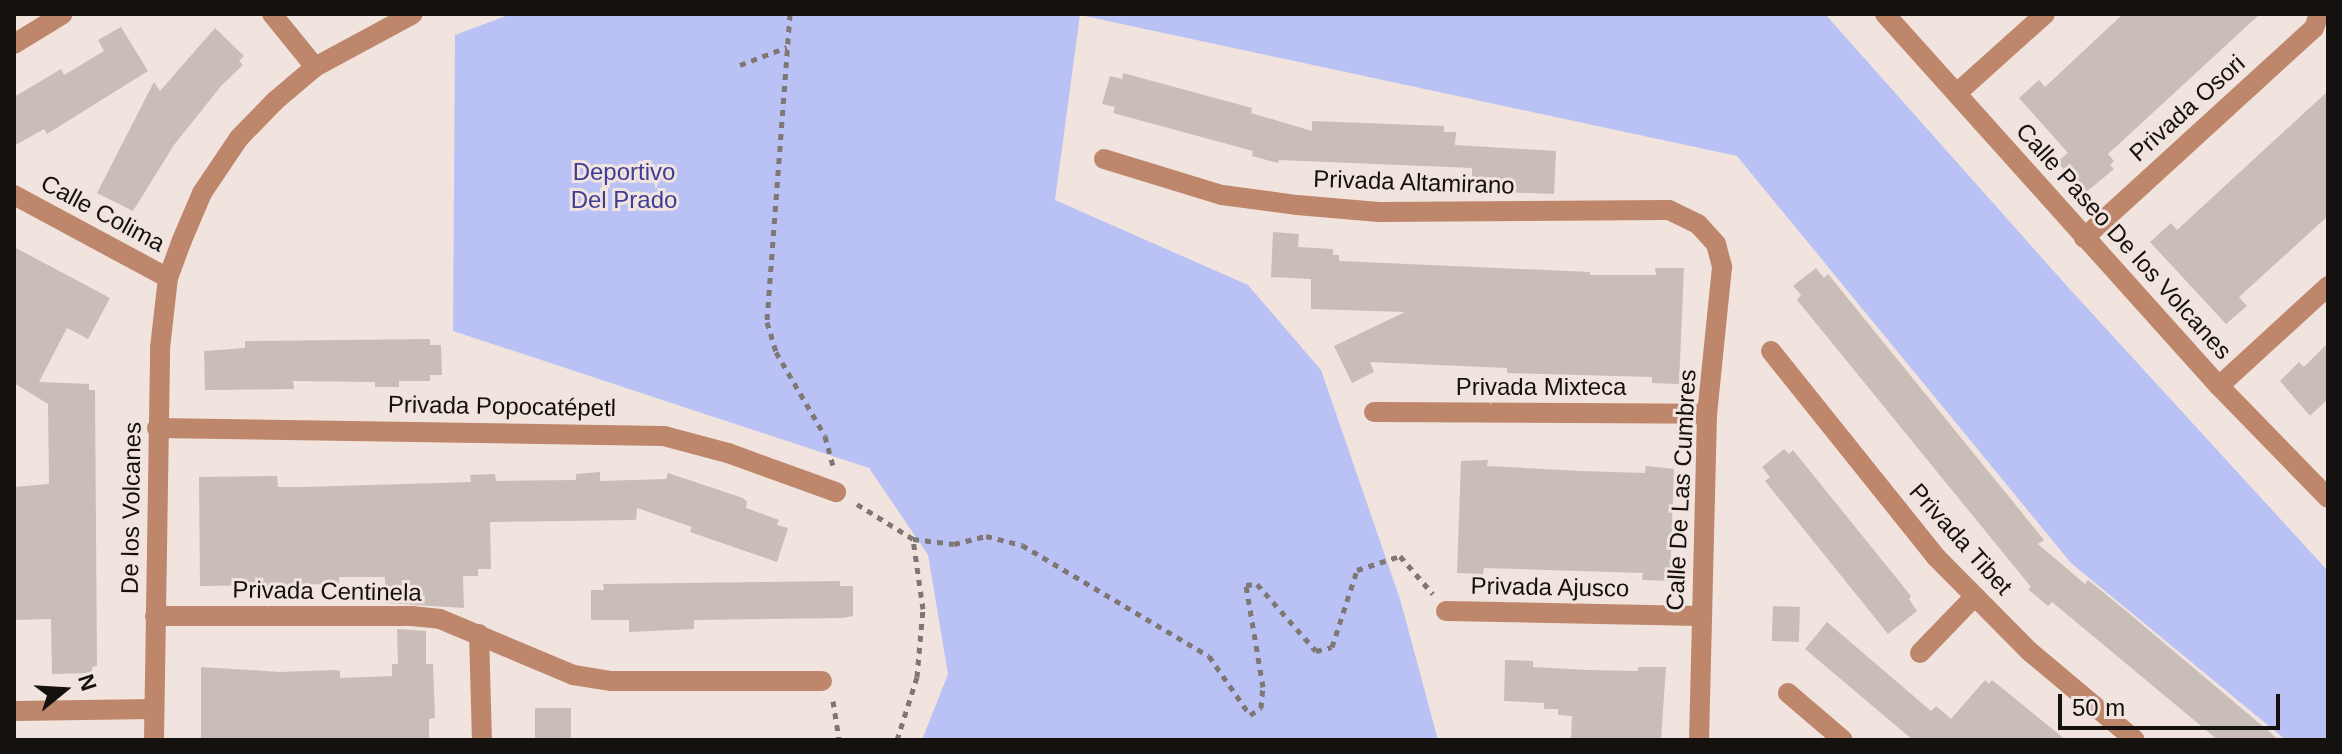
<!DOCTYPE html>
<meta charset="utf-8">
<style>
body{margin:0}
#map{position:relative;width:2342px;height:754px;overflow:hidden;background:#f1e4de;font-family:Helvetica,sans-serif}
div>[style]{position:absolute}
.green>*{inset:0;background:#bac1f5}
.building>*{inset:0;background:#c9bdb7;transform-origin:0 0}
.path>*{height:5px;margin-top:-2.5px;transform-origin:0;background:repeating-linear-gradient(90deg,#7f7773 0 6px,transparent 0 12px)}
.minor>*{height:20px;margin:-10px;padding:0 10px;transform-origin:10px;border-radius:10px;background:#be866b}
.tertiary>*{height:20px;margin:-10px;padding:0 10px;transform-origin:10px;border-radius:10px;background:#be866b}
span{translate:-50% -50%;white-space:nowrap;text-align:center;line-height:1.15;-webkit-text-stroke:6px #f1e4de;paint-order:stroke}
.street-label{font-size:24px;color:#15110f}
.park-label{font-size:24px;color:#3f3d98}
.frame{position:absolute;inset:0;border:16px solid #15110f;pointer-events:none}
.north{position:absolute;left:24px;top:650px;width:80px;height:80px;-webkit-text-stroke:6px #f1e4de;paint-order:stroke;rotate:72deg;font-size:22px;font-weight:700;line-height:32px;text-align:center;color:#15110f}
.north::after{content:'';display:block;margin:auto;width:28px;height:36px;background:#15110f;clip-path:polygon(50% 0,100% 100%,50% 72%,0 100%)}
.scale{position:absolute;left:2058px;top:694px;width:222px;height:36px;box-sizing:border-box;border:4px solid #15110f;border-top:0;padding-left:10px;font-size:24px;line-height:28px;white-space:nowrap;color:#15110f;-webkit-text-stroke:6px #f1e4de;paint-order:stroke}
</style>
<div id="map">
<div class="green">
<i style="clip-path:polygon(511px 14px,1825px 14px,2066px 285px,2328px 571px,2328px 740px,2286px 740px,2071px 563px,1737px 156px,1080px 15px,1055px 200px,1248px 285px,1321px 370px,1400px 599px,1438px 740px,922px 740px,948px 674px,928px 555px,869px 468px,453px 331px,455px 35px)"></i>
</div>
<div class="building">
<i style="clip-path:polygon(2123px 14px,2260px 14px,2108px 154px,2114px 161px,2110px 165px,2114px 169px,2085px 193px,2057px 162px,2068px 153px,2019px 98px,2039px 80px,2045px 87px)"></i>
<i style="clip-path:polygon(121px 27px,148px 71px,47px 134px,44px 129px,14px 146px,14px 97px,61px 69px,64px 75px,104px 51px,98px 40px)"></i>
<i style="clip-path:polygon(215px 28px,244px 56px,239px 61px,243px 65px,221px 86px,174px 145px,133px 211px,97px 193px,154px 82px,160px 91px)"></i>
<i style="clip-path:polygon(1123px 73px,1252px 108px,1251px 113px,1312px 131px,1312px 121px,1444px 126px,1444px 132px,1456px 132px,1455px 145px,1556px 151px,1554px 194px,1477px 191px,1477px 186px,1472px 186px,1472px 168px,1279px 160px,1278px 163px,1252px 156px,1253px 151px,1113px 113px,1115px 107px,1102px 104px,1110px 76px,1122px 79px)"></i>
<i style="clip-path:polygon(2328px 91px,2328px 216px,2239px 297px,2247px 306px,2226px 324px,2150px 242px,2171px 223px,2177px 230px)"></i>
<i style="clip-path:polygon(1273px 232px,1299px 234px,1298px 247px,1333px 249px,1333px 255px,1339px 255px,1339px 261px,1590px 272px,1590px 275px,1656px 275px,1655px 268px,1684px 268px,1679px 384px,1652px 383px,1652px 377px,1507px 373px,1507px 368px,1370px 362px,1374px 372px,1352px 383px,1334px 346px,1405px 312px,1311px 309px,1311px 279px,1271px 277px)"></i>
<i style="clip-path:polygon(14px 247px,110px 298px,88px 339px,67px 328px,39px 382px,89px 384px,89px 390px,95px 390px,97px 666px,92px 667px,92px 673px,52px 674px,51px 619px,14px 620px,14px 487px,49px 484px,48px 404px,14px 383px)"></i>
<i style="clip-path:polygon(1816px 268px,1824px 278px,1828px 274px,2044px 540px,2038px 544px,2085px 584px,2088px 580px,2125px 610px,2279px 740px,2218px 740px,2052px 602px,2048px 606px,2028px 589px,2031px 587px,1797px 300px,1801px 295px,1793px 286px)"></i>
<i style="clip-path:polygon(430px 339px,430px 345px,441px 345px,442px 375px,430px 375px,430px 381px,399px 381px,399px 387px,375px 387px,375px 382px,293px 381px,294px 389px,205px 390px,204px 351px,245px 348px,245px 341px)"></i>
<i style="clip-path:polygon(2328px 343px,2328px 399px,2310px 416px,2280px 381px,2299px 362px,2304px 367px)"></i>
<i style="clip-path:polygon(1784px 449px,1789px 454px,1793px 450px,1911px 596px,1909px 599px,1917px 611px,1888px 634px,1765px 481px,1770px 477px,1762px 467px)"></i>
<i style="clip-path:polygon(1488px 460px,1487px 466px,1580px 471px,1645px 473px,1646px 466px,1674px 469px,1670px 581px,1642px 580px,1643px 573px,1484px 568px,1483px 574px,1457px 573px,1461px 461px)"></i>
<i style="clip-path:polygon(600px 472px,600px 481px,666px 479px,668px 473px,743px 498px,747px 502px,746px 508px,779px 520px,777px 525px,788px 528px,777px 562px,690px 532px,692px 527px,637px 508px,636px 520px,490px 522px,491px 569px,478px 569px,478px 576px,463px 576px,464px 608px,385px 603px,385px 577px,339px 577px,339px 584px,200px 586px,199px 477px,277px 476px,278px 487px,304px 487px,471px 482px,470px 475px,495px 474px,496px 481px,576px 480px,576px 474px)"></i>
<i style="clip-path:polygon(840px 581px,840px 586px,853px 586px,853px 616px,843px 618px,694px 620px,694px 629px,629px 632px,629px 620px,591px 620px,591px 590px,604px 590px,603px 584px)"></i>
<i style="left:1773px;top:606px;width:27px;height:35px;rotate:2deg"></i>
<i style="clip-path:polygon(1827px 622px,1931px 711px,1936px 706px,1951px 719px,1985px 680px,1989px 684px,1992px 680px,2066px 740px,1913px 740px,1805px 649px)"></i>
<i style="clip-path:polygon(397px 629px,426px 631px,426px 664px,433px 664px,435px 718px,429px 719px,429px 740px,201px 740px,201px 667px,280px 672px,334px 670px,340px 671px,340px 678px,392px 676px,392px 664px,398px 664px)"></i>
<i style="clip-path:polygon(1505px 660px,1533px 661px,1533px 667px,1587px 670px,1638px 671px,1638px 667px,1666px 667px,1661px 740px,1571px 740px,1572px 716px,1558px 715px,1558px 709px,1544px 709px,1544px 703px,1504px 701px)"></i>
<i style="left:571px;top:708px;width:32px;height:36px;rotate:90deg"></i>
</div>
<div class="path">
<i style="left:790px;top:14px;width:309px;rotate:94.3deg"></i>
<i style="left:767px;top:322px;width:31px;rotate:73deg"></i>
<i style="left:776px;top:352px;width:97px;rotate:59.7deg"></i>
<i style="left:825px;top:436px;width:31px;rotate:75deg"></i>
<i style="left:740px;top:65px;width:50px;rotate:-21deg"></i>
<i style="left:857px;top:504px;width:66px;rotate:32deg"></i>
<i style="left:913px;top:539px;width:41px;rotate:7deg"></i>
<i style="left:954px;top:544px;width:33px;rotate:-14deg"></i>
<i style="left:986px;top:536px;width:37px;rotate:14deg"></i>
<i style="left:1022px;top:545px;width:217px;rotate:30.7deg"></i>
<i style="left:1209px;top:656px;width:72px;rotate:55.2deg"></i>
<i style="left:1250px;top:715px;width:13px;rotate:-32deg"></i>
<i style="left:1261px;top:708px;width:21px;rotate:-85deg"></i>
<i style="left:1263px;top:687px;width:103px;rotate:-99.5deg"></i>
<i style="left:1246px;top:585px;width:11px;rotate:-5deg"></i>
<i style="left:1257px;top:584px;width:89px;rotate:48.6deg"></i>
<i style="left:1316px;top:651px;width:16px;rotate:-14deg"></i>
<i style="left:1332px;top:647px;width:81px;rotate:-72deg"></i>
<i style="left:1357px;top:570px;width:45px;rotate:-18deg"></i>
<i style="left:1400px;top:556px;width:50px;rotate:49deg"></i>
<i style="left:833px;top:701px;width:39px;rotate:81deg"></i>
<i style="left:897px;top:740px;width:66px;rotate:-72.4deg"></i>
<i style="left:917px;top:677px;width:68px;rotate:-85deg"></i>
<i style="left:923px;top:609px;width:71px;rotate:-98.1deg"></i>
</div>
<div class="minor">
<i style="left:272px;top:14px;width:68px;rotate:50.9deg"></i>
<i style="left:14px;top:44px;width:57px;rotate:-31.5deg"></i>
<i style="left:1957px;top:93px;width:118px;rotate:-41.9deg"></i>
<i style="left:1104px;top:159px;width:123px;rotate:17deg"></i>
<i style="left:1222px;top:195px;width:76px;rotate:7.6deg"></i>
<i style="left:1297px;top:205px;width:82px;rotate:4.9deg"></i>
<i style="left:1379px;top:212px;width:290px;rotate:-0.4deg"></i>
<i style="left:1669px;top:210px;width:32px;rotate:26deg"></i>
<i style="left:1698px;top:224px;width:27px;rotate:48deg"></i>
<i style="left:1716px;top:244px;width:24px;rotate:75deg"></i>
<i style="left:1722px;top:267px;width:148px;rotate:95.8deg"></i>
<i style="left:1707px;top:414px;width:326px;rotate:91.4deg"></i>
<i style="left:14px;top:195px;width:175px;rotate:28.3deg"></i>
<i style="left:2084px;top:238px;width:311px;rotate:-42.4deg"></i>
<i style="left:2314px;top:28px;width:15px;rotate:-70deg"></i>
<i style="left:1771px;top:351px;width:264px;rotate:51.3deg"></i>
<i style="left:1936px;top:557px;width:132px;rotate:45.3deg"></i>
<i style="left:2029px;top:651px;width:138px;rotate:40deg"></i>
<i style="left:2219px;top:386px;width:148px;rotate:-42.5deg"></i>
<i style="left:1374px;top:412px;width:333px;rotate:0.3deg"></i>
<i style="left:157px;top:428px;width:507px;rotate:0.9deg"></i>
<i style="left:664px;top:436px;width:66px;rotate:14.9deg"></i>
<i style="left:728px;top:453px;width:115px;rotate:19.9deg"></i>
<i style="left:1446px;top:611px;width:255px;rotate:1.1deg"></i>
<i style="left:155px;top:616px;width:257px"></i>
<i style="left:412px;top:616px;width:28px;rotate:6deg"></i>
<i style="left:440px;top:619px;width:144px;rotate:22.8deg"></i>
<i style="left:573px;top:675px;width:39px;rotate:9deg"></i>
<i style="left:612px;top:681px;width:210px"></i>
<i style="left:479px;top:634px;width:106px;rotate:88.4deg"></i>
<i style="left:1920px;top:653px;width:79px;rotate:-46deg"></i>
<i style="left:1788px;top:693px;width:72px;rotate:40.5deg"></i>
<i style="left:14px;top:711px;width:140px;rotate:-0.8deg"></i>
</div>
<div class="tertiary">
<i style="left:1885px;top:14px;width:500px;rotate:48.1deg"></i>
<i style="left:2219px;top:386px;width:156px;rotate:45.8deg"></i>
<i style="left:154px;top:740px;width:392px;rotate:-89.1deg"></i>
<i style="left:160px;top:348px;width:70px;rotate:-83.5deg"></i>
<i style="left:168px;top:278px;width:40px;rotate:-69.8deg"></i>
<i style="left:182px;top:240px;width:51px;rotate:-66.9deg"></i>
<i style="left:202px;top:193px;width:66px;rotate:-56.1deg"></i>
<i style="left:239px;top:138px;width:52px;rotate:-45.8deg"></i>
<i style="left:275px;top:101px;width:52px;rotate:-40.4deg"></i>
<i style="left:315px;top:67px;width:111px;rotate:-28.4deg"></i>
</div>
<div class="street-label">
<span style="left:2187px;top:108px;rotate:-42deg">Privada Osori</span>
<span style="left:1414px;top:182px;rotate:2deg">Privada Altamirano</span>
<span style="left:103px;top:213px;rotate:28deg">Calle Colima</span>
<span style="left:2124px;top:241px;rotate:48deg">Calle Paseo De los Volcanes</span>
<span style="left:1541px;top:387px">Privada Mixteca</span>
<span style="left:502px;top:406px;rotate:1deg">Privada Popocatépetl</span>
<span style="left:1681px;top:490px;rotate:-87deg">Calle De Las Cumbres</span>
<span style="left:131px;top:508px;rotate:-89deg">De los Volcanes</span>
<span style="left:1961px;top:539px;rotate:48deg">Privada Tibet</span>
<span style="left:1550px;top:587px;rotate:1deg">Privada Ajusco</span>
<span style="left:327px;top:591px;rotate:1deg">Privada Centinela</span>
</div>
<div class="park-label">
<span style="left:624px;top:186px">Deportivo<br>Del Prado</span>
</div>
<div class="frame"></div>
<div class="north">N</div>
<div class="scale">50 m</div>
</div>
